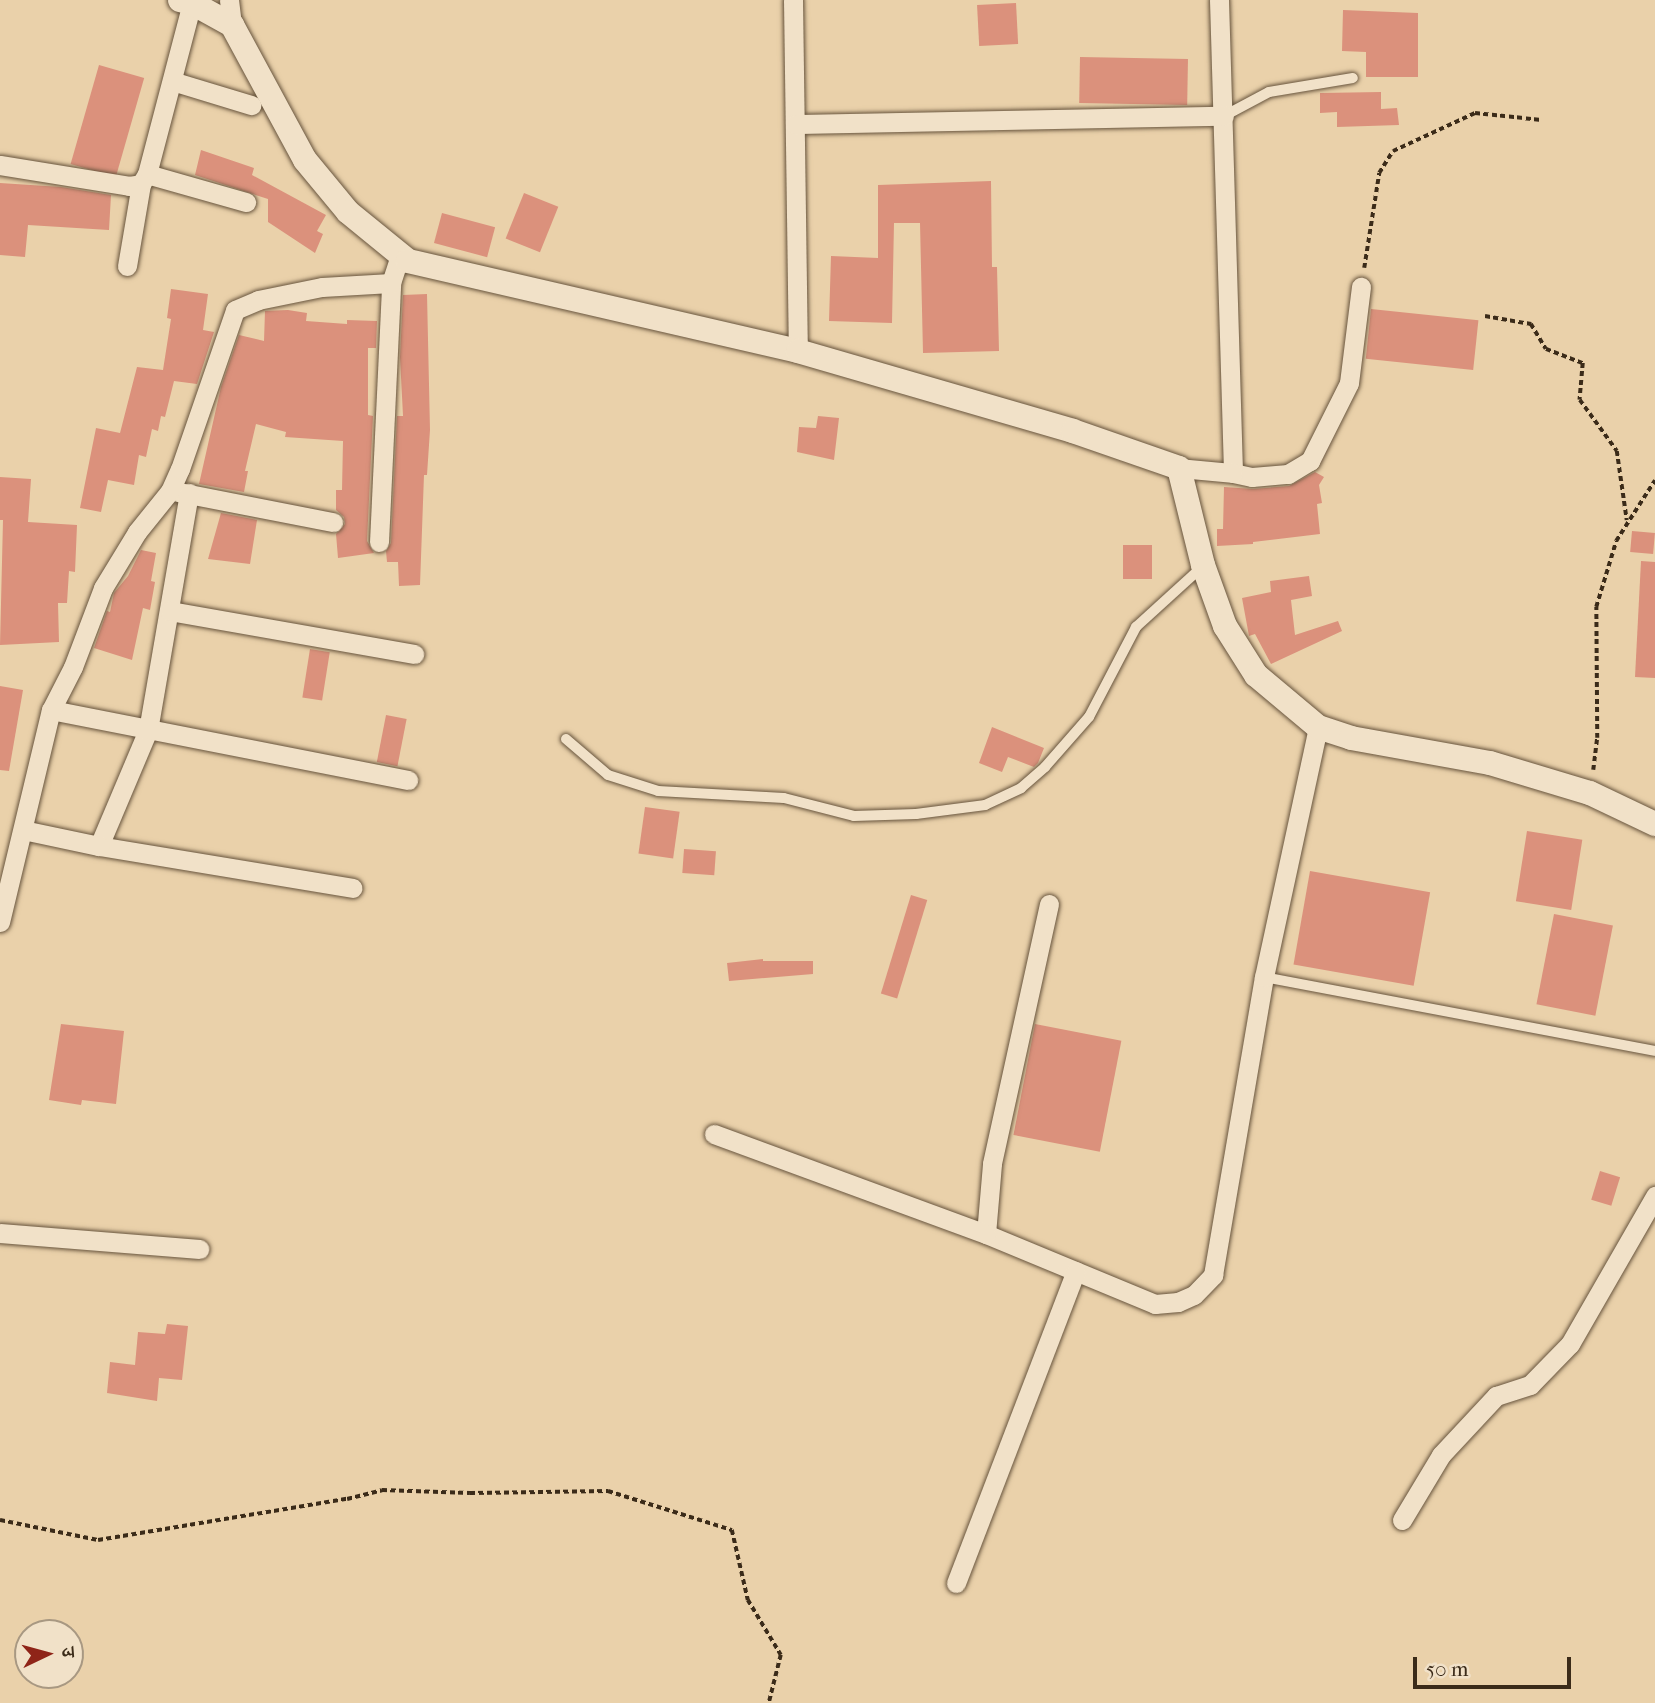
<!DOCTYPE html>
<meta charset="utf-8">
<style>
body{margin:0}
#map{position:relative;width:1655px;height:1703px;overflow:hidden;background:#ead1aa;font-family:"IM FELL French Canon","Noto Serif Devanagari",serif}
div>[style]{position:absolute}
.building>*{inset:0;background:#db917c;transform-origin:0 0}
.path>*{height:3.5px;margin-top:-1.75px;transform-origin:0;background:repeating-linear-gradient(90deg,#3b2b19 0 5px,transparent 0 8.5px)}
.roads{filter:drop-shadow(0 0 2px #67543d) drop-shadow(0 0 2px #67543d)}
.service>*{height:10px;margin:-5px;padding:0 5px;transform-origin:5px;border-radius:5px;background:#f1e1c8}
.minor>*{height:19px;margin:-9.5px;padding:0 9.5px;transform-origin:9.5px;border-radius:9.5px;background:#f1e1c8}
.tertiary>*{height:24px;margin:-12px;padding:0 12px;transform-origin:12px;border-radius:12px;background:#f1e1c8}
span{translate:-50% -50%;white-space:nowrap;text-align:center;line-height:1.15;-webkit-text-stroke:5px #f1e1c8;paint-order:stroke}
.north{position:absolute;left:14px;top:1619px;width:70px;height:70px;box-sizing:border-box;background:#f1e1c8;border:2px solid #a89882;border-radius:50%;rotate:85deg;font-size:19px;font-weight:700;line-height:28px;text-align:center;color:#3b2b19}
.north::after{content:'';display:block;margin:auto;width:24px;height:32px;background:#8f2418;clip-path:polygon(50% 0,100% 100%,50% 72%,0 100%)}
.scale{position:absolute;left:1413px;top:1657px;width:158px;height:32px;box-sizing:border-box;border:4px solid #3b2b19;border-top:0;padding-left:9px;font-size:21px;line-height:24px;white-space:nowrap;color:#3b2b19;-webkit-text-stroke:5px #f1e1c8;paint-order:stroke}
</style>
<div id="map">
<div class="building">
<i style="left:1016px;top:3px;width:41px;height:39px;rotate:87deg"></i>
<i style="clip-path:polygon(1343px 10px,1418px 13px,1418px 77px,1366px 77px,1366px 52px,1342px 51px)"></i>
<i style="left:1080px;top:57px;width:108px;height:46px;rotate:1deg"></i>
<i style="left:99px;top:65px;width:47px;height:103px;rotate:16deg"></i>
<i style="clip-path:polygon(1381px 92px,1381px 109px,1397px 108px,1399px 125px,1337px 127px,1337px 112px,1320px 113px,1320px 93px)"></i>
<i style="clip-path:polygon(201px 150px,254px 168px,252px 175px,326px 215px,317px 231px,323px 234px,315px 253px,268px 222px,268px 199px,195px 175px)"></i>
<i style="clip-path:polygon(991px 181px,992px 267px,997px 267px,999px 351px,923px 353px,920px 223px,894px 223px,892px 323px,829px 321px,831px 256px,878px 258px,878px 185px)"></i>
<i style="clip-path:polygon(0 183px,61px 187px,111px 195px,109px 230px,28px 225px,25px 257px,0 255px)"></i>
<i style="left:524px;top:193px;width:37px;height:49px;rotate:22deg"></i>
<i style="left:442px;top:213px;width:55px;height:31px;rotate:15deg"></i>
<i style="clip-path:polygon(171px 289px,208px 294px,203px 330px,214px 332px,197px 384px,174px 381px,165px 417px,161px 416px,158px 431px,152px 429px,146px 457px,139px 455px,134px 485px,108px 480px,101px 512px,80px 508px,96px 428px,120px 433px,137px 367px,163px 370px,171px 319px,167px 318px)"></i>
<i style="clip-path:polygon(427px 294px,430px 430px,427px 475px,424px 475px,420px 585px,399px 586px,398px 562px,387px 562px,386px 551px,391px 543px,397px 416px,403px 416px,400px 357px,403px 295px)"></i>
<i style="left:1371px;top:309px;width:108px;height:50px;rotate:6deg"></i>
<i style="clip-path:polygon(288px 310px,307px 313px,306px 321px,347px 324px,347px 320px,377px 321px,376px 348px,368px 348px,368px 415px,373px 416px,367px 541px,374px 553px,338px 558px,336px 534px,345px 524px,344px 517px,336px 510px,336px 490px,342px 490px,343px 441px,285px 437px,286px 432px,256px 424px,245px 471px,248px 471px,244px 492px,199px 484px,221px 387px,239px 335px,264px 341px,265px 311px)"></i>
<i style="clip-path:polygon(818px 416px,839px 418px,834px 460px,797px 452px,799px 427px,816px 428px)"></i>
<i style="clip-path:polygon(1315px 472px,1324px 477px,1319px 485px,1322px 503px,1317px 504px,1320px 534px,1253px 542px,1253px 544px,1217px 546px,1217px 529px,1223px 529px,1224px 487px,1253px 489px,1289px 486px)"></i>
<i style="clip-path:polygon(0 477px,31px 479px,28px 522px,77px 525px,75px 572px,69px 571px,67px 603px,58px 603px,59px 642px,0 645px,3px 520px,0 520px)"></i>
<i style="clip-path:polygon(221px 513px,257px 520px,250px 564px,208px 559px)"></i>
<i style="left:1632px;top:531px;width:23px;height:21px;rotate:5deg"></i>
<i style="left:1123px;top:545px;width:29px;height:34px"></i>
<i style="clip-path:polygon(141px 550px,156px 553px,151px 581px,155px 582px,150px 610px,143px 608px,132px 660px,94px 648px,107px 611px,110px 612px,114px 593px,128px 576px)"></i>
<i style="clip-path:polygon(1641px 561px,1655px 562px,1655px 678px,1635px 677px)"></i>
<i style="clip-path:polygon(1309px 576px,1312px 596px,1291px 600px,1295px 635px,1338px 621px,1342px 631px,1271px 664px,1255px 634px,1249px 636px,1242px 598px,1271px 592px,1270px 581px)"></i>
<i style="left:310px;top:649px;width:20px;height:49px;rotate:9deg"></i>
<i style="clip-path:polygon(0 686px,23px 690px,9px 771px,0 770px)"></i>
<i style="left:386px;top:715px;width:21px;height:48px;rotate:11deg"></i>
<i style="clip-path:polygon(992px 727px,1044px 748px,1038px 763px,1034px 767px,1008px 757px,1002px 772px,979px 763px)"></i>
<i style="left:645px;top:807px;width:35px;height:47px;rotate:8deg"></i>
<i style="left:1527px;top:831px;width:56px;height:71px;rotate:9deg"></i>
<i style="left:684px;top:849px;width:32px;height:24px;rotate:4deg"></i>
<i style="left:1310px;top:871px;width:122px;height:95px;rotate:10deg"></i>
<i style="left:911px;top:895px;width:17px;height:103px;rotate:17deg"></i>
<i style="left:1554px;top:914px;width:60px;height:92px;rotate:11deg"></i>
<i style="clip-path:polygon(763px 959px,763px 961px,813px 961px,813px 974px,729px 981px,727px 963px)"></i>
<i style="clip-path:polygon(61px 1024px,124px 1031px,116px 1104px,82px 1100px,81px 1105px,49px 1100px)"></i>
<i style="left:1035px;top:1024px;width:88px;height:113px;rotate:11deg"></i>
<i style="left:1600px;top:1171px;width:21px;height:30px;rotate:17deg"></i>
<i style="clip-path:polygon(167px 1324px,188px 1326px,182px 1380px,159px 1378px,157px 1401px,107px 1393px,110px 1362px,135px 1365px,138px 1332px,165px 1334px)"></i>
</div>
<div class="path">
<i style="left:1364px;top:268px;width:96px;rotate:-81deg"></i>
<i style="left:1379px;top:173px;width:26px;rotate:-58deg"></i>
<i style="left:1393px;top:151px;width:90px;rotate:-24.9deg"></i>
<i style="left:1475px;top:113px;width:67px;rotate:6deg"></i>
<i style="left:1485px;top:316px;width:47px;rotate:9.9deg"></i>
<i style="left:1531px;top:324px;width:29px;rotate:59deg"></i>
<i style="left:1546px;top:349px;width:40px;rotate:21deg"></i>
<i style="left:1583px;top:363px;width:37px;rotate:95deg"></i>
<i style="left:1580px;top:400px;width:63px;rotate:54deg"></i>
<i style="left:1617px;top:451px;width:70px;rotate:81.8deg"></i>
<i style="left:1593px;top:770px;width:32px;rotate:-83deg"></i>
<i style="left:1597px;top:738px;width:131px;rotate:-90.4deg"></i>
<i style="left:1596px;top:607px;width:69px;rotate:-73.1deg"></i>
<i style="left:1616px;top:541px;width:72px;rotate:-57.4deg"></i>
<i style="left:0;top:1520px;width:100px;rotate:11.5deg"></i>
<i style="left:98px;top:1540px;width:252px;rotate:-9.4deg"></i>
<i style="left:347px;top:1499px;width:36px;rotate:-14deg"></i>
<i style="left:382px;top:1490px;width:88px;rotate:2deg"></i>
<i style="left:470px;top:1493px;width:138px;rotate:-0.8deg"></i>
<i style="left:608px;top:1491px;width:130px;rotate:17.5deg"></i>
<i style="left:732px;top:1530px;width:72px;rotate:77.1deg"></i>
<i style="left:748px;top:1600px;width:64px;rotate:59deg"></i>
<i style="left:781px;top:1655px;width:49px;rotate:104deg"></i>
</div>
<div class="roads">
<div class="service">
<i style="left:1224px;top:116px;width:51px;rotate:-28.1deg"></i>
<i style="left:1269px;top:92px;width:85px;rotate:-9.5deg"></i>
<i style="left:566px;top:739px;width:55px;rotate:40.6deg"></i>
<i style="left:608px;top:775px;width:52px;rotate:17.7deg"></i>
<i style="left:658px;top:791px;width:126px;rotate:3.2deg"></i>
<i style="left:784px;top:798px;width:72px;rotate:14.4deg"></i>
<i style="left:854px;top:816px;width:62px;rotate:-1.8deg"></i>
<i style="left:916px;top:814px;width:70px;rotate:-7.4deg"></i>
<i style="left:985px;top:805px;width:40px;rotate:-25deg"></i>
<i style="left:1021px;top:788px;width:32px;rotate:-41deg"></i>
<i style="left:1045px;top:767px;width:67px;rotate:-48.7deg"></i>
<i style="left:1089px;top:717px;width:102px;rotate:-62.4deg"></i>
<i style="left:1136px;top:627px;width:91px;rotate:-42.3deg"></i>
<i style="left:1264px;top:977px;width:398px;rotate:10.7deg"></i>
</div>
<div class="minor">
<i style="left:229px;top:0;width:25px;rotate:83deg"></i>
<i style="left:793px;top:0;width:351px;rotate:89.2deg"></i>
<i style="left:1219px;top:0;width:473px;rotate:88.3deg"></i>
<i style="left:1233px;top:473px;width:19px;rotate:12deg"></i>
<i style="left:1252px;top:477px;width:36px;rotate:-5deg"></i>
<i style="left:1288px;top:474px;width:26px;rotate:-31deg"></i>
<i style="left:1310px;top:461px;width:87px;rotate:-63.4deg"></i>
<i style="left:1349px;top:383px;width:97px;rotate:-82.9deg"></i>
<i style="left:172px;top:81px;width:83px;rotate:16.9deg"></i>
<i style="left:795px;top:124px;width:429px;rotate:-1.1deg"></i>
<i style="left:0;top:165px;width:131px;rotate:9.2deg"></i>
<i style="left:129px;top:186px;width:12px;rotate:-9deg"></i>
<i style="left:141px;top:184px;width:12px;rotate:-59deg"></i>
<i style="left:147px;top:174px;width:177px;rotate:-75.3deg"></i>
<i style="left:147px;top:174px;width:103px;rotate:15.8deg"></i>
<i style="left:127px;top:266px;width:83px;rotate:-80.3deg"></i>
<i style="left:1179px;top:468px;width:54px;rotate:5.3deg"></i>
<i style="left:178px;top:492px;width:158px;rotate:11deg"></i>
<i style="left:189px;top:493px;width:241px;rotate:99.8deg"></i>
<i style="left:148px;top:730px;width:126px;rotate:112.9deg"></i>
<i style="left:99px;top:846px;width:257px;rotate:9.4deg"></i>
<i style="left:379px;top:542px;width:259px;rotate:-87.3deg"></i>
<i style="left:170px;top:611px;width:248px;rotate:10deg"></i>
<i style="left:51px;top:710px;width:364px;rotate:11.1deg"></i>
<i style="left:23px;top:830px;width:78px;rotate:11.9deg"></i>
<i style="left:1049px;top:904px;width:266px;rotate:102.4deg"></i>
<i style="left:992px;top:1164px;width:70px;rotate:94.9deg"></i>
<i style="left:986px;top:1234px;width:183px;rotate:22.5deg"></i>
<i style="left:1155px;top:1304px;width:23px;rotate:-5deg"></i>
<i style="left:1178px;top:1302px;width:17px;rotate:-24deg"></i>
<i style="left:1194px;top:1295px;width:28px;rotate:-46deg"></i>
<i style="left:1213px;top:1275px;width:302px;rotate:-80.3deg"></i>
<i style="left:1264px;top:977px;width:256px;rotate:-77.8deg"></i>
<i style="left:0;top:922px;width:218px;rotate:-76.5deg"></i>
<i style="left:51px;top:710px;width:48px;rotate:-62.9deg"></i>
<i style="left:73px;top:667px;width:85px;rotate:-69.2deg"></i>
<i style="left:103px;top:588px;width:66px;rotate:-58.7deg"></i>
<i style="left:137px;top:532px;width:53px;rotate:-51.2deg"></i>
<i style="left:170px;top:491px;width:24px;rotate:-66deg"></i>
<i style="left:180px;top:469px;width:168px;rotate:-70.9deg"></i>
<i style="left:235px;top:310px;width:25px;rotate:-23deg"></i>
<i style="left:258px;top:300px;width:65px;rotate:-11.5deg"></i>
<i style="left:322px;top:287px;width:69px;rotate:-3.3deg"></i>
<i style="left:391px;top:283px;width:28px;rotate:-72deg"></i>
<i style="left:714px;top:1134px;width:290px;rotate:20.2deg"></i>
<i style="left:0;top:1233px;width:200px;rotate:4.6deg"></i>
<i style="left:1402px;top:1520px;width:76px;rotate:-59deg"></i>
<i style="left:1441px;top:1455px;width:81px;rotate:-47deg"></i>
<i style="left:1496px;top:1396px;width:36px;rotate:-18deg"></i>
<i style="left:1530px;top:1385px;width:57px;rotate:-45.7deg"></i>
<i style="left:1570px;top:1344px;width:171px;rotate:-60.1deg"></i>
<i style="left:956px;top:1583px;width:334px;rotate:-69deg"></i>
</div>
<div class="tertiary">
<i style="left:180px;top:0;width:12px;rotate:14deg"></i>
<i style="left:192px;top:3px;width:46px;rotate:28.8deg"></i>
<i style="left:232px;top:25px;width:153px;rotate:61.6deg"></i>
<i style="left:305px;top:160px;width:67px;rotate:50.4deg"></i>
<i style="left:348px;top:212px;width:77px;rotate:39.2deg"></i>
<i style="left:408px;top:261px;width:400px;rotate:13deg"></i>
<i style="left:798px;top:351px;width:286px;rotate:16.2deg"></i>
<i style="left:1073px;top:431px;width:112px;rotate:19.2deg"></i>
<i style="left:1179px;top:468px;width:100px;rotate:76.1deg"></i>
<i style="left:1203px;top:565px;width:65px;rotate:70.2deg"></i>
<i style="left:1225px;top:626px;width:58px;rotate:57.7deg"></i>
<i style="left:1256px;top:675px;width:81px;rotate:40deg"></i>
<i style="left:1318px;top:727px;width:35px;rotate:18deg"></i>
<i style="left:1351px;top:738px;width:141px;rotate:10.2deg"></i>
<i style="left:1490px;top:763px;width:104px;rotate:16.7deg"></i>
<i style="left:1590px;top:793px;width:72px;rotate:25.5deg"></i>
</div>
</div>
<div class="north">उ</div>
<div class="scale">50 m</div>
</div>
